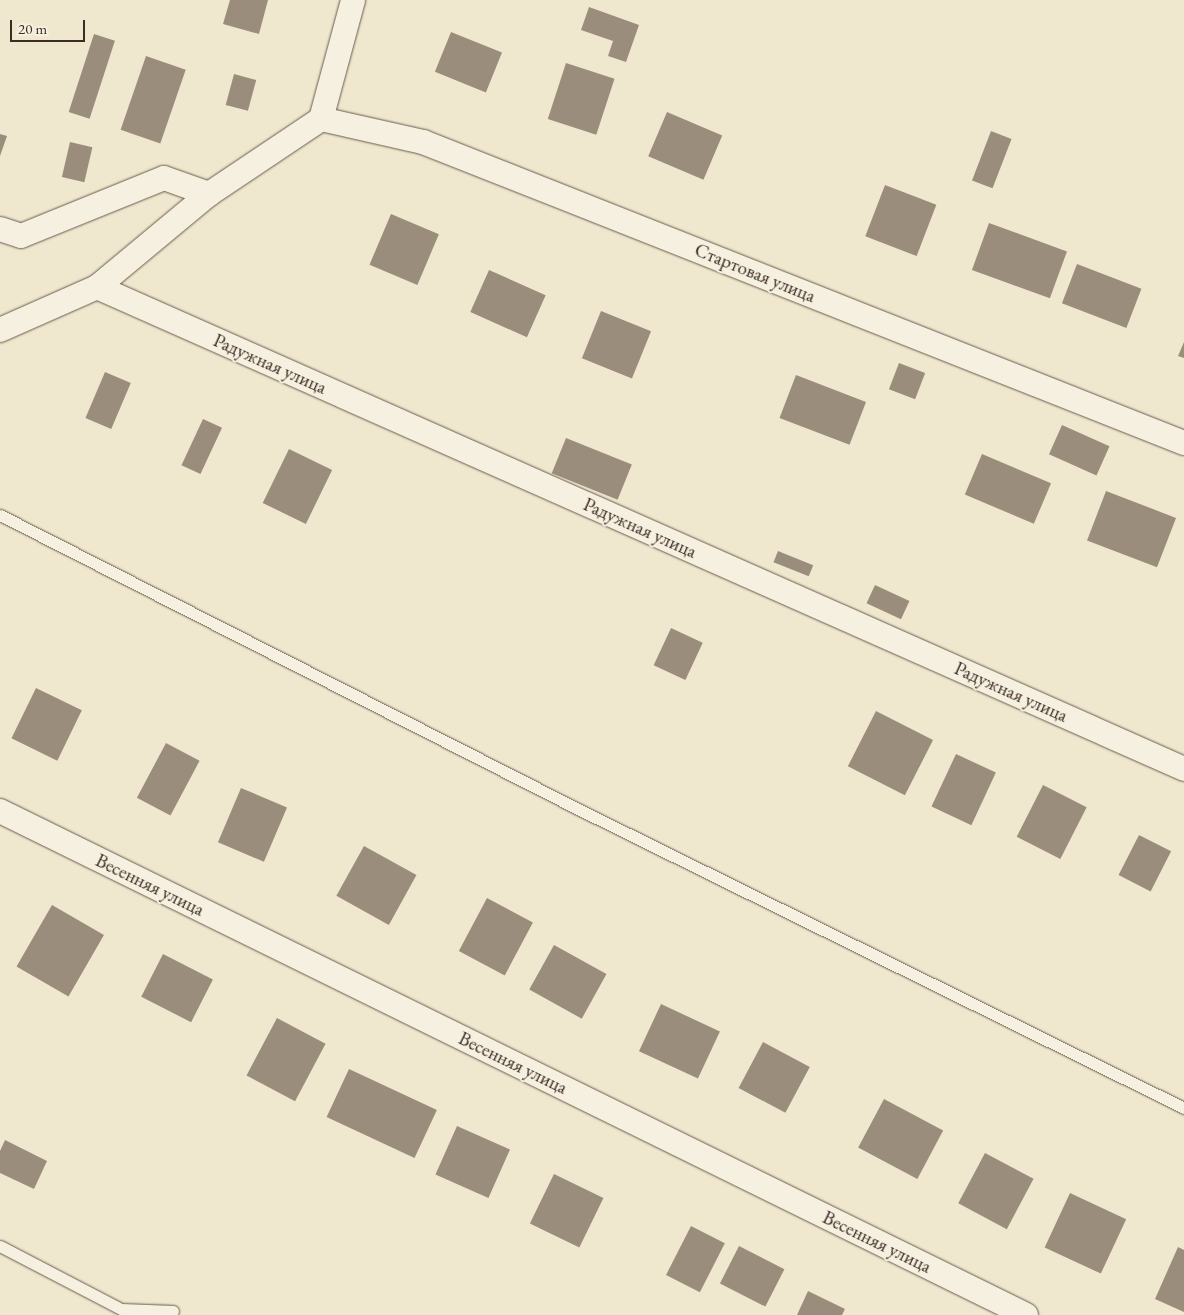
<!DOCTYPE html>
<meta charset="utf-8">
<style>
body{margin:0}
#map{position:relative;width:1184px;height:1315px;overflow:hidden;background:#f0e8ce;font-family:"EB Garamond",serif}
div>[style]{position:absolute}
.building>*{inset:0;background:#9b8d7c;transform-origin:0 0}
.roads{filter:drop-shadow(0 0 1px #6a5a4e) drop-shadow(0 0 1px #6a5a4e)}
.service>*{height:11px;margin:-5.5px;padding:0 5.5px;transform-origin:5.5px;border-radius:5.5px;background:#f5f0df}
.minor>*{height:24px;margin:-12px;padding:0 12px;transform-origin:12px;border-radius:12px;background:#f5f0df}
span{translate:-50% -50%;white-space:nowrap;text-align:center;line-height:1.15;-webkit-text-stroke:4px #f5f0df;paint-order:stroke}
.street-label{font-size:19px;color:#3e2b23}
.scale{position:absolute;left:10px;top:20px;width:75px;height:22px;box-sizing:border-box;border:2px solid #3e2b23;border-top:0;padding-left:6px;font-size:15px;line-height:18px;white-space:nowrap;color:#3e2b23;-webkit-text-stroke:4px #f5f0df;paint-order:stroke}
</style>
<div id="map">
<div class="building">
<i style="clip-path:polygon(230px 0,268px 0,259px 34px,223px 24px)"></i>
<i style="clip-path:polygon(589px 7px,639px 25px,626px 62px,608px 56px,613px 41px,581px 30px)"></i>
<i style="left:451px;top:32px;width:55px;height:43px;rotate:22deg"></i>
<i style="left:94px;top:34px;width:22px;height:82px;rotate:18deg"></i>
<i style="left:146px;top:56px;width:42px;height:78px;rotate:19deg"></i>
<i style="left:566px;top:63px;width:51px;height:59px;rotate:18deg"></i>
<i style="left:234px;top:74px;width:23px;height:32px;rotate:15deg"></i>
<i style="left:667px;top:112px;width:60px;height:48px;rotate:23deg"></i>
<i style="left:991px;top:131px;width:22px;height:53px;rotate:21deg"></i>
<i style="clip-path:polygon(0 134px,7px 136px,0 156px)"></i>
<i style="left:70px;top:142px;width:23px;height:36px;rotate:13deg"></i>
<i style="left:885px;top:185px;width:55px;height:55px;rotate:21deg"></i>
<i style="left:391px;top:214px;width:52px;height:55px;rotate:23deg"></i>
<i style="left:989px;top:223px;width:83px;height:50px;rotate:20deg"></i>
<i style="left:1077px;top:264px;width:69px;height:42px;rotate:21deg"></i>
<i style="left:489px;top:270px;width:62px;height:46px;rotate:24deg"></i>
<i style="left:601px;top:311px;width:54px;height:51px;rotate:22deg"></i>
<i style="clip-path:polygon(1184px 342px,1184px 358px,1178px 356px)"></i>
<i style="left:899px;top:363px;width:28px;height:28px;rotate:21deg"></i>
<i style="left:105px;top:372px;width:28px;height:50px;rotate:23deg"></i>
<i style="left:796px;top:375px;width:75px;height:46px;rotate:21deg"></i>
<i style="left:203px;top:419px;width:21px;height:51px;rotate:25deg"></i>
<i style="left:1062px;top:425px;width:52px;height:32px;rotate:24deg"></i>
<i style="left:566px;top:438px;width:71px;height:38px;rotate:22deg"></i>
<i style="left:289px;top:449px;width:48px;height:60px;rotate:26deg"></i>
<i style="left:982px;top:454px;width:75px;height:44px;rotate:23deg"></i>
<i style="left:1106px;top:491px;width:75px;height:53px;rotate:21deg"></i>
<i style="left:778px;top:551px;width:38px;height:12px;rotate:22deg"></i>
<i style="left:875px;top:585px;width:38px;height:20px;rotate:25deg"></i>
<i style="left:671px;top:628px;width:35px;height:41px;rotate:25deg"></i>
<i style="left:36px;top:688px;width:51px;height:56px;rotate:26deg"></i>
<i style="left:876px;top:711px;width:64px;height:62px;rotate:27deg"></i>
<i style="left:166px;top:743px;width:38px;height:62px;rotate:28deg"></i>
<i style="left:956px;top:754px;width:44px;height:58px;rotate:25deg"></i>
<i style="left:1043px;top:785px;width:49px;height:58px;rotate:27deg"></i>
<i style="left:241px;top:788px;width:50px;height:59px;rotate:23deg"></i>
<i style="left:1139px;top:835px;width:36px;height:45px;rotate:27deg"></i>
<i style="left:364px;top:846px;width:60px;height:57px;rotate:29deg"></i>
<i style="left:487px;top:898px;width:52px;height:60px;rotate:28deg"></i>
<i style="left:52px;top:905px;width:60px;height:71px;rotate:30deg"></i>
<i style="left:554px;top:945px;width:60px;height:51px;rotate:29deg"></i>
<i style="left:163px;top:954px;width:56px;height:48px;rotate:27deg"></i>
<i style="left:661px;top:1004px;width:65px;height:52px;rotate:25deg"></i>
<i style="left:277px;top:1018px;width:55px;height:65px;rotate:28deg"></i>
<i style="left:763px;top:1042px;width:53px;height:52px;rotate:28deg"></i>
<i style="left:349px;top:1069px;width:97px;height:53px;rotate:25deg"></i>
<i style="left:884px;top:1099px;width:67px;height:55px;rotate:28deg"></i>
<i style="left:457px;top:1126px;width:58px;height:53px;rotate:24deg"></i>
<i style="clip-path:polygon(5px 1140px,47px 1161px,34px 1189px,0 1173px,0 1151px)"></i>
<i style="left:985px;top:1153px;width:55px;height:57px;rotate:28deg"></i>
<i style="left:554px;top:1174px;width:55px;height:55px;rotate:26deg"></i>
<i style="left:1070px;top:1193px;width:62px;height:60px;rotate:25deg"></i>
<i style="left:691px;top:1226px;width:38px;height:55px;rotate:27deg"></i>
<i style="left:739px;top:1246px;width:51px;height:42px;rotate:27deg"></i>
<i style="clip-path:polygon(1178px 1247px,1184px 1250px,1184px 1312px,1155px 1299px)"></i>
<i style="clip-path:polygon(808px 1291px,845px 1309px,842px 1315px,797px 1315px)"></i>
</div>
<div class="roads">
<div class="service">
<i style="left:0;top:515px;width:646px;rotate:26.96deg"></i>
<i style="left:576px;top:808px;width:678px;rotate:26.26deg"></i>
<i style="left:0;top:1246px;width:136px;rotate:27.5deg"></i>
<i style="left:121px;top:1309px;width:52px;rotate:2.2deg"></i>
</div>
<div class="minor">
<i style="left:321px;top:119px;width:105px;rotate:12.7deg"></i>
<i style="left:423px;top:142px;width:818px;rotate:21.58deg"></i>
<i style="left:0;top:229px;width:22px;rotate:18deg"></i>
<i style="left:21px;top:236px;width:154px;rotate:-22.1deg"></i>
<i style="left:164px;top:178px;width:48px;rotate:19.6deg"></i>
<i style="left:97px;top:287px;width:1189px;rotate:23.91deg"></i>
<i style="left:0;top:330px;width:106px;rotate:-23.9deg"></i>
<i style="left:97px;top:287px;width:146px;rotate:-39.7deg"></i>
<i style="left:209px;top:194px;width:135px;rotate:-33.8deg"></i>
<i style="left:321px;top:119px;width:123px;rotate:-74.9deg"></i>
<i style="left:0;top:811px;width:1143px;rotate:26.16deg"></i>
</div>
</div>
<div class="street-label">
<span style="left:755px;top:273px;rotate:22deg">Стартовая улица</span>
<span style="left:270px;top:364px;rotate:24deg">Радужная улица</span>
<span style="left:640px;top:528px;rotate:24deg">Радужная улица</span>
<span style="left:1011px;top:692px;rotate:24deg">Радужная улица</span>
<span style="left:150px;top:885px;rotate:26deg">Весенняя улица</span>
<span style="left:513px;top:1063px;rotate:26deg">Весенняя улица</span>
<span style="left:877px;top:1242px;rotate:26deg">Весенняя улица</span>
</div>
<div class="scale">20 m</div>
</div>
